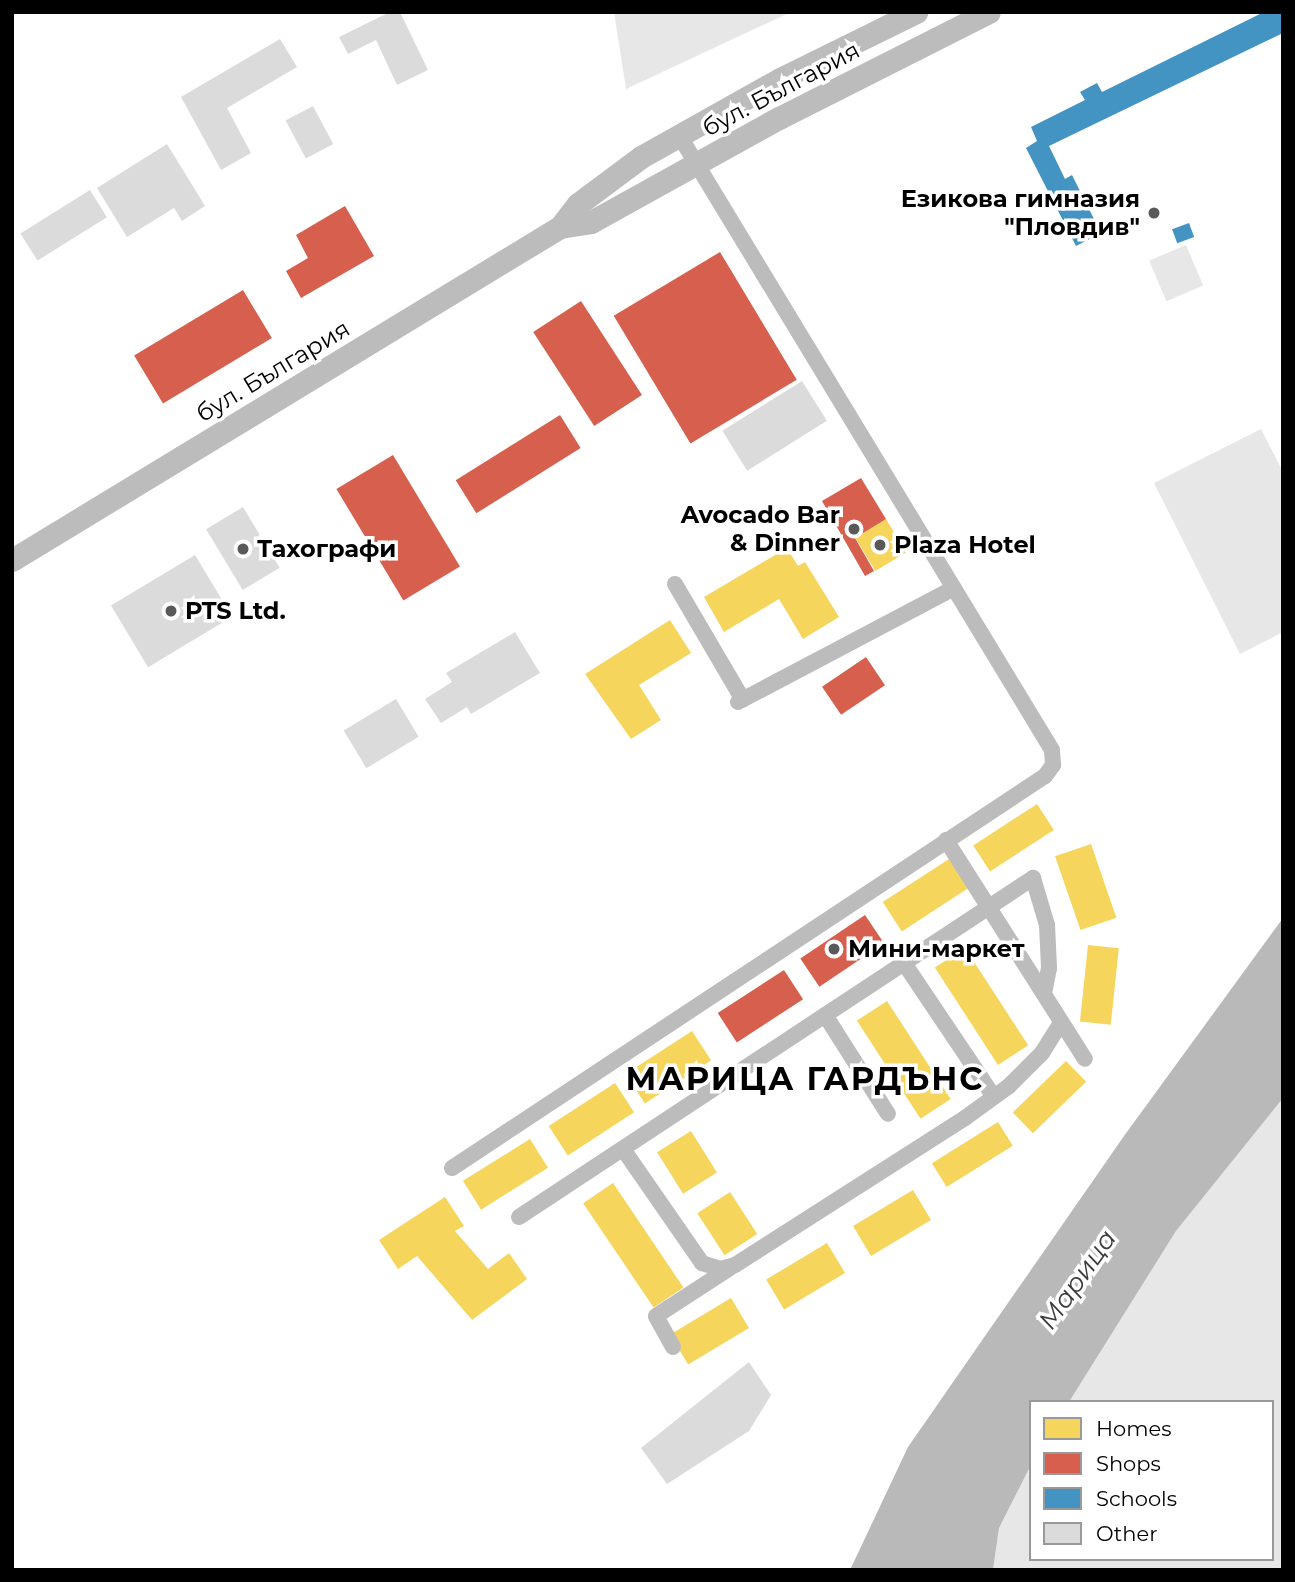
<!DOCTYPE html>
<meta charset="utf-8">
<style>
body{margin:0}
#map{position:relative;width:1295px;height:1582px;overflow:hidden;background:#fff;font-family:Montserrat,sans-serif}
div>[style]{position:absolute}
.green>*{inset:0;background:#e7e7e7;transform-origin:0 0}
.water>*{inset:0;background:#b9b9b9}
.homes>*{inset:0;background:#f6d55c;transform-origin:0 0}
.shops>*{inset:0;background:#d6604d;transform-origin:0 0}
.schools>*{inset:0;background:#4393c3;transform-origin:0 0}
.building>*{inset:0;background:#dbdbdb;transform-origin:0 0}
.minor>*{height:16px;margin:-8px;padding:0 8px;transform-origin:8px;border-radius:8px;background:#bcbcbc}
.primary>*{height:23px;margin:-11.5px;padding:0 11.5px;transform-origin:11.5px;border-radius:11.5px;background:#bcbcbc}
.dots>*{width:19px;height:19px;translate:-50% -50%;box-sizing:border-box;border:4px solid #fff;border-radius:50%}
span{translate:-50% -50%;white-space:nowrap;text-align:center;line-height:1.15;-webkit-text-stroke:7px #fff;paint-order:stroke}
.street-label{font-size:24px;color:#000}
.poi-label{font-size:24px;color:#000;font-weight:700}
.right{translate:-100% -50%;text-align:right}
.left{translate:0 -50%;text-align:left}
.water-label{font-size:26px;color:#3c3c3c;font-style:italic}
.district-label{font-size:32px;color:#000;font-weight:700;letter-spacing:2px}
.frame{position:absolute;inset:0;border:14px solid #000;pointer-events:none}
.legend{position:absolute;left:1029px;top:1400px;width:245px;height:161px;box-sizing:border-box;background:#fff;border:2px solid #999;margin:0;padding:9px 12px;list-style:none;font-size:21px;color:#000}
.legend li{display:flex;align-items:center;gap:14px;height:35px}
.legend b{width:35px;border:2px solid #999}
</style>
<div id="map">
<div class="green">
<i style="clip-path:polygon(614px 12px,791px 12px,626px 89px)"></i>
<i style="left:1186px;top:245px;width:44px;height:40px;rotate:67deg"></i>
<i style="clip-path:polygon(1261px 429px,1283px 472px,1283px 632px,1240px 654px,1154px 483px)"></i>
<i style="clip-path:polygon(1283px 1098px,1283px 1570px,993px 1570px,999px 1528px,1031px 1465px,1031px 1559px,1272px 1559px,1272px 1402px,1069px 1402px,1176px 1231px)"></i>
</div>
<div class="water">
<i style="clip-path:polygon(1283px 918px,1283px 1098px,1176px 1231px,1069px 1402px,1031px 1402px,1031px 1465px,999px 1528px,993px 1570px,850px 1570px,908px 1447px,1124px 1136px)"></i>
</div>
<div class="homes">
<i style="left:886px;top:519px;width:39px;height:36px;rotate:59deg"></i>
<i style="clip-path:polygon(787px 548px,798px 566px,805px 562px,839px 617px,803px 639px,779px 599px,724px 632px,704px 597px)"></i>
<i style="clip-path:polygon(670px 620px,691px 653px,639px 685px,661px 720px,631px 739px,585px 674px)"></i>
<i style="left:1037px;top:804px;width:31px;height:76px;rotate:57deg"></i>
<i style="left:1091px;top:844px;width:78px;height:38px;rotate:71deg"></i>
<i style="left:949px;top:859px;width:35px;height:79px;rotate:57deg"></i>
<i style="left:1088px;top:945px;width:31px;height:77px;rotate:6deg"></i>
<i style="left:965px;top:948px;width:116px;height:36px;rotate:57deg"></i>
<i style="left:887px;top:1001px;width:117px;height:36px;rotate:57deg"></i>
<i style="left:692px;top:1031px;width:35px;height:79px;rotate:57deg"></i>
<i style="left:1066px;top:1061px;width:29px;height:74px;rotate:46deg"></i>
<i style="left:615px;top:1083px;width:35px;height:79px;rotate:57deg"></i>
<i style="left:998px;top:1122px;width:28px;height:78px;rotate:58deg"></i>
<i style="left:691px;top:1131px;width:49px;height:40px;rotate:58deg"></i>
<i style="left:530px;top:1139px;width:34px;height:79px;rotate:58deg"></i>
<i style="left:613px;top:1183px;width:126px;height:36px;rotate:56deg"></i>
<i style="left:913px;top:1190px;width:35px;height:70px;rotate:59deg"></i>
<i style="left:730px;top:1192px;width:50px;height:39px;rotate:57deg"></i>
<i style="clip-path:polygon(445px 1197px,464px 1226px,455px 1231px,488px 1269px,509px 1253px,527px 1279px,472px 1320px,417px 1256px,398px 1269px,379px 1240px)"></i>
<i style="left:827px;top:1243px;width:35px;height:71px;rotate:59deg"></i>
<i style="left:731px;top:1298px;width:35px;height:71px;rotate:59deg"></i>
</div>
<div class="shops">
<i style="clip-path:polygon(345px 206px,374px 256px,301px 298px,286px 271px,308px 258px,296px 235px)"></i>
<i style="left:720px;top:252px;width:149px;height:124px;rotate:59deg"></i>
<i style="left:243px;top:290px;width:56px;height:127px;rotate:59deg"></i>
<i style="left:581px;top:301px;width:112px;height:57px;rotate:57deg"></i>
<i style="left:560px;top:415px;width:39px;height:123px;rotate:58deg"></i>
<i style="left:393px;top:455px;width:130px;height:66px;rotate:59deg"></i>
<i style="clip-path:polygon(861px 478px,886px 519px,855px 538px,874px 571px,865px 576px,822px 501px)"></i>
<i style="left:866px;top:657px;width:34px;height:53px;rotate:56deg"></i>
<i style="left:865px;top:915px;width:34px;height:78px;rotate:56deg"></i>
<i style="left:784px;top:970px;width:35px;height:79px;rotate:57deg"></i>
</div>
<div class="schools">
<i style="clip-path:polygon(1264px 12px,1283px 12px,1283px 33px,1049px 146px,1065px 179px,1072px 175px,1101px 233px,1076px 246px,1026px 148px,1037px 141px,1031px 127px,1085px 100px,1080px 92px,1097px 83px,1102px 92px)"></i>
<i style="left:1189px;top:223px;width:15px;height:18px;rotate:70deg"></i>
</div>
<div class="building">
<i style="clip-path:polygon(390px 12px,400px 12px,428px 70px,397px 85px,376px 40px,348px 54px,339px 37px)"></i>
<i style="clip-path:polygon(280px 39px,297px 67px,227px 108px,251px 153px,221px 170px,181px 97px)"></i>
<i style="left:313px;top:106px;width:43px;height:31px;rotate:62deg"></i>
<i style="clip-path:polygon(167px 144px,205px 206px,182px 221px,174px 208px,127px 237px,97px 188px)"></i>
<i style="left:90px;top:190px;width:32px;height:82px;rotate:58deg"></i>
<i style="left:802px;top:381px;width:47px;height:94px;rotate:58deg"></i>
<i style="left:243px;top:507px;width:71px;height:43px;rotate:59deg"></i>
<i style="left:195px;top:555px;width:72px;height:98px;rotate:59deg"></i>
<i style="clip-path:polygon(515px 632px,540px 673px,471px 714px,467px 707px,441px 723px,425px 699px,452px 682px,446px 673px)"></i>
<i style="left:396px;top:699px;width:44px;height:61px;rotate:59deg"></i>
<i style="clip-path:polygon(749px 1362px,771px 1395px,749px 1431px,667px 1484px,641px 1448px)"></i>
</div>
<div class="minor">
<i style="left:675px;top:584px;width:134px;rotate:59.6deg"></i>
<i style="left:738px;top:702px;width:244px;rotate:-27.8deg"></i>
<i style="left:946px;top:840px;width:259px;rotate:57.6deg"></i>
<i style="left:904px;top:963px;width:161px;rotate:56.1deg"></i>
<i style="left:825px;top:1015px;width:117px;rotate:57.5deg"></i>
<i style="left:623px;top:1149px;width:139px;rotate:55.3deg"></i>
<i style="left:702px;top:1263px;width:19px;rotate:18deg"></i>
<i style="left:720px;top:1269px;width:16px;rotate:-15deg"></i>
<i style="left:735px;top:1265px;width:273px;rotate:-32.6deg"></i>
<i style="left:965px;top:1118px;width:54px;rotate:-36deg"></i>
<i style="left:1009px;top:1086px;width:47px;rotate:-45deg"></i>
<i style="left:1042px;top:1053px;width:36px;rotate:-58deg"></i>
<i style="left:452px;top:1168px;width:711px;rotate:-33.47deg"></i>
<i style="left:1045px;top:776px;width:14px;rotate:-54deg"></i>
<i style="left:1053px;top:765px;width:15px;rotate:-94deg"></i>
<i style="left:1052px;top:750px;width:719px;rotate:-121.24deg"></i>
<i style="left:519px;top:1217px;width:616px;rotate:-33.41deg"></i>
<i style="left:1033px;top:878px;width:49px;rotate:73.4deg"></i>
<i style="left:1047px;top:925px;width:43px;rotate:87.3deg"></i>
<i style="left:1049px;top:968px;width:26px;rotate:101deg"></i>
<i style="left:673px;top:1347px;width:35px;rotate:-119deg"></i>
<i style="left:656px;top:1316px;width:88px;rotate:-33deg"></i>
</div>
<div class="primary">
<i style="left:560px;top:227px;width:31px;rotate:-9deg"></i>
<i style="left:591px;top:222px;width:215px;rotate:-29deg"></i>
<i style="left:779px;top:118px;width:235px;rotate:-26.8deg"></i>
<i style="left:12px;top:560px;width:641px;rotate:-31.29deg"></i>
<i style="left:560px;top:227px;width:29px;rotate:-52deg"></i>
<i style="left:578px;top:204px;width:79px;rotate:-36.7deg"></i>
<i style="left:641px;top:157px;width:159px;rotate:-29.3deg"></i>
<i style="left:780px;top:79px;width:152px;rotate:-26.2deg"></i>
</div>
<div class="dots">
<i style="left:1154px;top:213px;background:#595959"></i>
<i style="left:854px;top:529px;background:#595959"></i>
<i style="left:880px;top:545px;background:#595959"></i>
<i style="left:243px;top:549px;background:#595959"></i>
<i style="left:171px;top:611px;background:#595959"></i>
<i style="left:834px;top:949px;background:#595959"></i>
</div>
<div class="street-label">
<span style="left:781px;top:89px;rotate:-28deg">бул. България</span>
<span style="left:273px;top:371px;rotate:-31deg">бул. България</span>
</div>
<div class="poi-label">
<span class="right" style="left:1140px;top:213px">Езикова гимназия<br>"Пловдив"</span>
<span class="right" style="left:840px;top:529px">Avocado Bar<br>&amp; Dinner</span>
<span class="left" style="left:894px;top:545px">Plaza Hotel</span>
<span class="left" style="left:257px;top:549px">Тахографи</span>
<span class="left" style="left:185px;top:611px">PTS Ltd.</span>
<span class="left" style="left:848px;top:949px">Мини-маркет</span>
</div>
<div class="water-label">
<span style="left:1078px;top:1280px;rotate:-55deg">Марица</span>
</div>
<div class="district-label">
<span style="left:805px;top:1079px">МАРИЦА ГАРДЪНС</span>
</div>
<div class="frame"></div>
<ul class="legend">
<li><b style="height:19px;background:#f6d55c"></b>Homes</li>
<li><b style="height:19px;background:#d6604d"></b>Shops</li>
<li><b style="height:19px;background:#4393c3"></b>Schools</li>
<li><b style="height:19px;background:#dbdbdb"></b>Other</li>
</ul>
</div>
